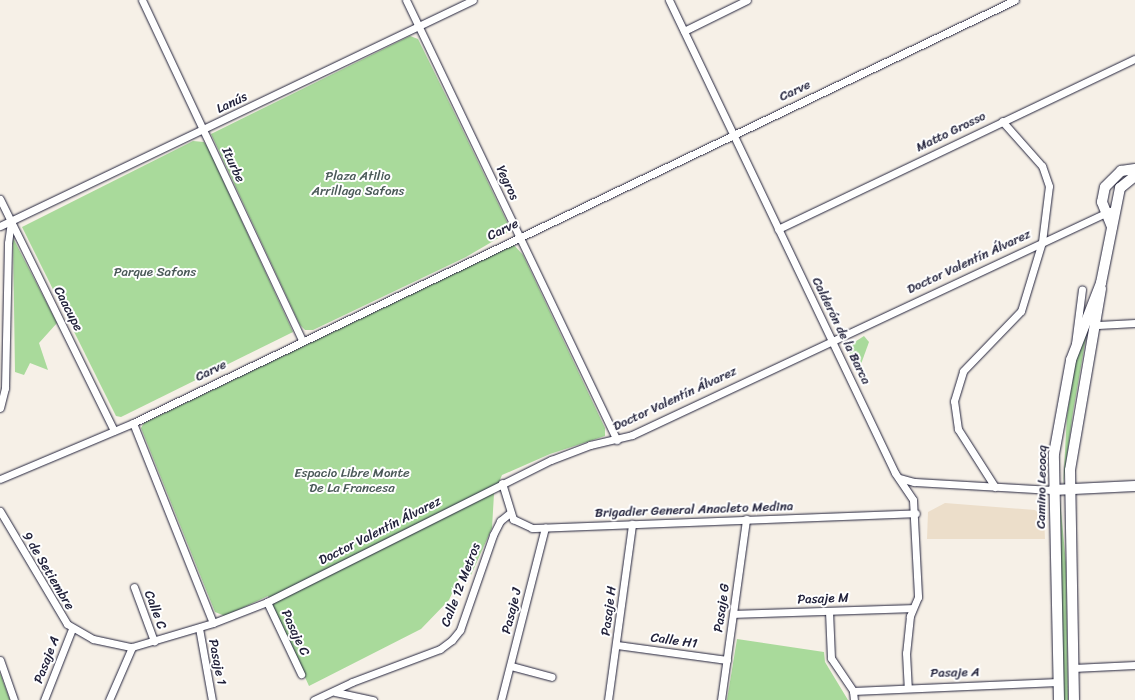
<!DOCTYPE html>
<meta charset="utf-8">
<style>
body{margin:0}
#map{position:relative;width:1135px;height:700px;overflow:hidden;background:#f6f0e7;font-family:Sriracha,sans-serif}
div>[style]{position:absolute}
.built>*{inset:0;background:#ecdeca}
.green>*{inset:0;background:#a9da9b}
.roads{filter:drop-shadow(0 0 1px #22223b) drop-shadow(0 0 1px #22223b)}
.street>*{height:7px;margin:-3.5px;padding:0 3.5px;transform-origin:3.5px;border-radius:3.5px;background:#fff}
.secondary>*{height:10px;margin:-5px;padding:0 5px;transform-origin:5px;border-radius:5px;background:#fff}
span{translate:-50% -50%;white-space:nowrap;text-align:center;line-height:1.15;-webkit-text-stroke:4px #fff;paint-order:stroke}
.street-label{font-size:13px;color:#22223b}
.park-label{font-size:13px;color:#4a5958}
</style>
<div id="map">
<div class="built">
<i style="clip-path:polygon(945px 503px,1035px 510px,1044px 518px,1045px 539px,927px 539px,928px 512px)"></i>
</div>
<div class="green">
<i style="clip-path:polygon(410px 36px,418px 39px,453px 110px,508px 224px,507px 233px,466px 257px,313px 330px,305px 330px,300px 325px,211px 134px)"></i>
<i style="clip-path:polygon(193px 141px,204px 142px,208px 148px,293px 332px,121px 417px,116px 416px,22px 227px)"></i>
<i style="clip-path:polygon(13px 238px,57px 323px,39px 343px,48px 370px,30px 363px,24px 375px,15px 372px)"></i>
<i style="clip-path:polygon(514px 245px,523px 255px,605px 428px,605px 436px,550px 454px,502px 475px,494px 494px,492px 528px,471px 575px,460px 576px,449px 600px,421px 629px,309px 686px,268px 596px,225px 616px,215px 612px,141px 428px,144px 423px)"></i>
<i style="clip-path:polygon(1088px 326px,1073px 412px,1063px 486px,1067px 416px,1078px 347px)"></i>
<i style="clip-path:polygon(864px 336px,869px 342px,861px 364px,856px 367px,847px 347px)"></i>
<i style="clip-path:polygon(1060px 500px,1066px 564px,1068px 700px,1063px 700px)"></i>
<i style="clip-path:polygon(737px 639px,824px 652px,825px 662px,848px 700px,727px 700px)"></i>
<i style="clip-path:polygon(0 673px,10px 700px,0 700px)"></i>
</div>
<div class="roads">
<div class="street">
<i style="left:142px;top:0;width:376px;rotate:64.8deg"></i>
<i style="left:406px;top:0;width:488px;rotate:64.4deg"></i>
<i style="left:669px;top:0;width:524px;rotate:64.46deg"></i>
<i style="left:895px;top:473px;width:32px;rotate:56deg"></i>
<i style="left:913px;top:500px;width:97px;rotate:87deg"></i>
<i style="left:918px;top:597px;width:21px;rotate:113deg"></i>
<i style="left:910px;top:616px;width:37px;rotate:96deg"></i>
<i style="left:906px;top:653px;width:34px;rotate:87deg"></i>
<i style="left:684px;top:31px;width:70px;rotate:-26.2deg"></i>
<i style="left:0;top:199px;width:258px;rotate:63.8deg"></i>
<i style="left:0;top:226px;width:524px;rotate:-25.54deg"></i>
<i style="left:778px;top:229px;width:395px;rotate:-25.5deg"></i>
<i style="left:1098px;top:325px;width:37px;rotate:-3deg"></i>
<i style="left:1075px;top:344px;width:55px;rotate:-82.7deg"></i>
<i style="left:0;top:408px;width:21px;rotate:-76deg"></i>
<i style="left:5px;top:388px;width:145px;rotate:-88.8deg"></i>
<i style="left:8px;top:243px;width:22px;rotate:-82deg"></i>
<i style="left:133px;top:423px;width:215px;rotate:68.2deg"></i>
<i style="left:899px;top:478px;width:16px;rotate:15deg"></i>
<i style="left:914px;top:482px;width:139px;rotate:3.3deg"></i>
<i style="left:0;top:479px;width:144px;rotate:-22.8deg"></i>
<i style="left:133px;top:423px;width:978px;rotate:-25.62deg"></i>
<i style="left:502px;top:483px;width:38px;rotate:73deg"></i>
<i style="left:513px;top:519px;width:21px;rotate:25deg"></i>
<i style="left:532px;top:528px;width:384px;rotate:-2.2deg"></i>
<i style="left:995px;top:487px;width:69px;rotate:-122.5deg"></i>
<i style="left:958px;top:429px;width:28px;rotate:-98deg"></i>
<i style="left:954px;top:401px;width:31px;rotate:-73deg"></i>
<i style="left:963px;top:371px;width:83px;rotate:-46deg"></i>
<i style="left:1021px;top:311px;width:72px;rotate:-73.1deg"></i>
<i style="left:1042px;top:242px;width:56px;rotate:-82.9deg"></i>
<i style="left:1049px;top:186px;width:21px;rotate:-109deg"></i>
<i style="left:1042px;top:166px;width:60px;rotate:-131.6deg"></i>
<i style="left:0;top:511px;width:131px;rotate:59.3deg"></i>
<i style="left:67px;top:624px;width:30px;rotate:30deg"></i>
<i style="left:93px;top:639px;width:40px;rotate:12deg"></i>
<i style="left:132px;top:647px;width:84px;rotate:-16.5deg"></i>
<i style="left:213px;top:623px;width:58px;rotate:-21.3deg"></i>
<i style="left:267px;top:602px;width:318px;rotate:-26.6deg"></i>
<i style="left:551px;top:460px;width:42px;rotate:-21deg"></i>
<i style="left:590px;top:445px;width:43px;rotate:-13.4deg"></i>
<i style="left:632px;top:435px;width:528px;rotate:-25.11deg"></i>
<i style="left:134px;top:587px;width:58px;rotate:69.7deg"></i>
<i style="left:267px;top:602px;width:80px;rotate:64.7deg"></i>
<i style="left:829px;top:611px;width:47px;rotate:87.6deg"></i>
<i style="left:831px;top:658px;width:40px;rotate:56deg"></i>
<i style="left:853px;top:691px;width:9px;rotate:84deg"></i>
<i style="left:734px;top:614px;width:178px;rotate:-1.9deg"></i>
<i style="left:199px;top:628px;width:73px;rotate:79.8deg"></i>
<i style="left:617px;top:645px;width:111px;rotate:7.8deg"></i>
<i style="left:0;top:660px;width:42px;rotate:70.7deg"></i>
<i style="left:511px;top:666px;width:42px;rotate:15deg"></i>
<i style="left:1073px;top:668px;width:62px;rotate:-2.8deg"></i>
<i style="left:853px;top:691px;width:205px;rotate:-2.5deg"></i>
<i style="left:335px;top:692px;width:39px;rotate:12deg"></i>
<i style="left:44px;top:700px;width:76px;rotate:-68.5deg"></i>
<i style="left:109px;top:700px;width:58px;rotate:-66.5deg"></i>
<i style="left:314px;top:700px;width:42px;rotate:-25.3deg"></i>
<i style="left:352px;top:682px;width:94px;rotate:-20.6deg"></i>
<i style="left:440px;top:649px;width:15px;rotate:-37deg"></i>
<i style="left:452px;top:640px;width:13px;rotate:-51deg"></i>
<i style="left:460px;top:630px;width:101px;rotate:-70.8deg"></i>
<i style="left:493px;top:535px;width:16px;rotate:-63deg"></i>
<i style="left:500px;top:521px;width:13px;rotate:-39deg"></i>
<i style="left:501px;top:700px;width:178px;rotate:-75.7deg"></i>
<i style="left:608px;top:700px;width:178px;rotate:-82.2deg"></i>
<i style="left:721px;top:700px;width:183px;rotate:-82.1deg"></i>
</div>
<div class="secondary">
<i style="left:1112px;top:227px;width:27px;rotate:-112deg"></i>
<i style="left:1102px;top:202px;width:15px;rotate:-79deg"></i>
<i style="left:1105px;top:187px;width:23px;rotate:-45deg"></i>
<i style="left:1121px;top:171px;width:14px;rotate:-8deg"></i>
<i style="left:1053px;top:490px;width:82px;rotate:-2.8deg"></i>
<i style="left:1059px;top:700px;width:246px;rotate:-91.2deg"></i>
<i style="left:1054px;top:454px;width:96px;rotate:-79.7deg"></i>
<i style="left:1071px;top:360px;width:83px;rotate:-68.7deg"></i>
<i style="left:1101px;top:283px;width:97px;rotate:-78.7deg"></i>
<i style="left:1120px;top:188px;width:19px;rotate:-39deg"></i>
<i style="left:1074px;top:700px;width:230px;rotate:-91deg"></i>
<i style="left:1070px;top:470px;width:184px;rotate:-80.3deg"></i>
</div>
</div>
<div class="street-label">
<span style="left:795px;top:91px;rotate:-25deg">Carve</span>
<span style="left:232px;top:103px;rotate:-26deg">Lanús</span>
<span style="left:951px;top:132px;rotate:-26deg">Matto Grosso</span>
<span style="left:233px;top:165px;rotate:65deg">Iturbe</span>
<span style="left:507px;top:183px;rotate:65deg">Yegros</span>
<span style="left:503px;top:230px;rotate:-26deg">Carve</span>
<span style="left:969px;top:262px;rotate:-25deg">Doctor Valentín Álvarez</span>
<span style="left:68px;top:309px;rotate:63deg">Caacupe</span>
<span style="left:841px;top:331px;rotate:64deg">Calderón de la Barca</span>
<span style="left:211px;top:371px;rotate:-26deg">Carve</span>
<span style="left:675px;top:399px;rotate:-25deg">Doctor Valentín Álvarez</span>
<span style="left:1042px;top:487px;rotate:-89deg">Camino Lecocq</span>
<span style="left:694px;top:510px;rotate:-2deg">Brigadier General Anacleto Medina</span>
<span style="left:380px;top:531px;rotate:-27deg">Doctor Valentín Álvarez</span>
<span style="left:48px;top:571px;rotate:59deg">9 de Setiembre</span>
<span style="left:461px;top:585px;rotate:-69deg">Calle 12 Metros</span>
<span style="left:823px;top:599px;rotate:-2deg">Pasaje M</span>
<span style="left:722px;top:608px;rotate:-82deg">Pasaje G</span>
<span style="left:155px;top:610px;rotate:69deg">Calle C</span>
<span style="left:512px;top:611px;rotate:-76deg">Pasaje J</span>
<span style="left:609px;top:611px;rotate:-83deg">Pasaje H</span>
<span style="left:295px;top:633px;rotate:65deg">Pasaje C</span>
<span style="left:674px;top:641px;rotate:8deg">Calle H1</span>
<span style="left:47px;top:660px;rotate:-69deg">Pasaje A</span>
<span style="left:217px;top:662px;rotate:79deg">Pasaje 1</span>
<span style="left:955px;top:673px;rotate:-1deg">Pasaje A</span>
</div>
<div class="park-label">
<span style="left:358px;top:184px">Plaza Atilio<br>Arrillaga Safons</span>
<span style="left:155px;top:272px">Parque Safons</span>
<span style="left:352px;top:481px">Espacio Libre Monte<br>De La Francesa</span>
</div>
</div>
